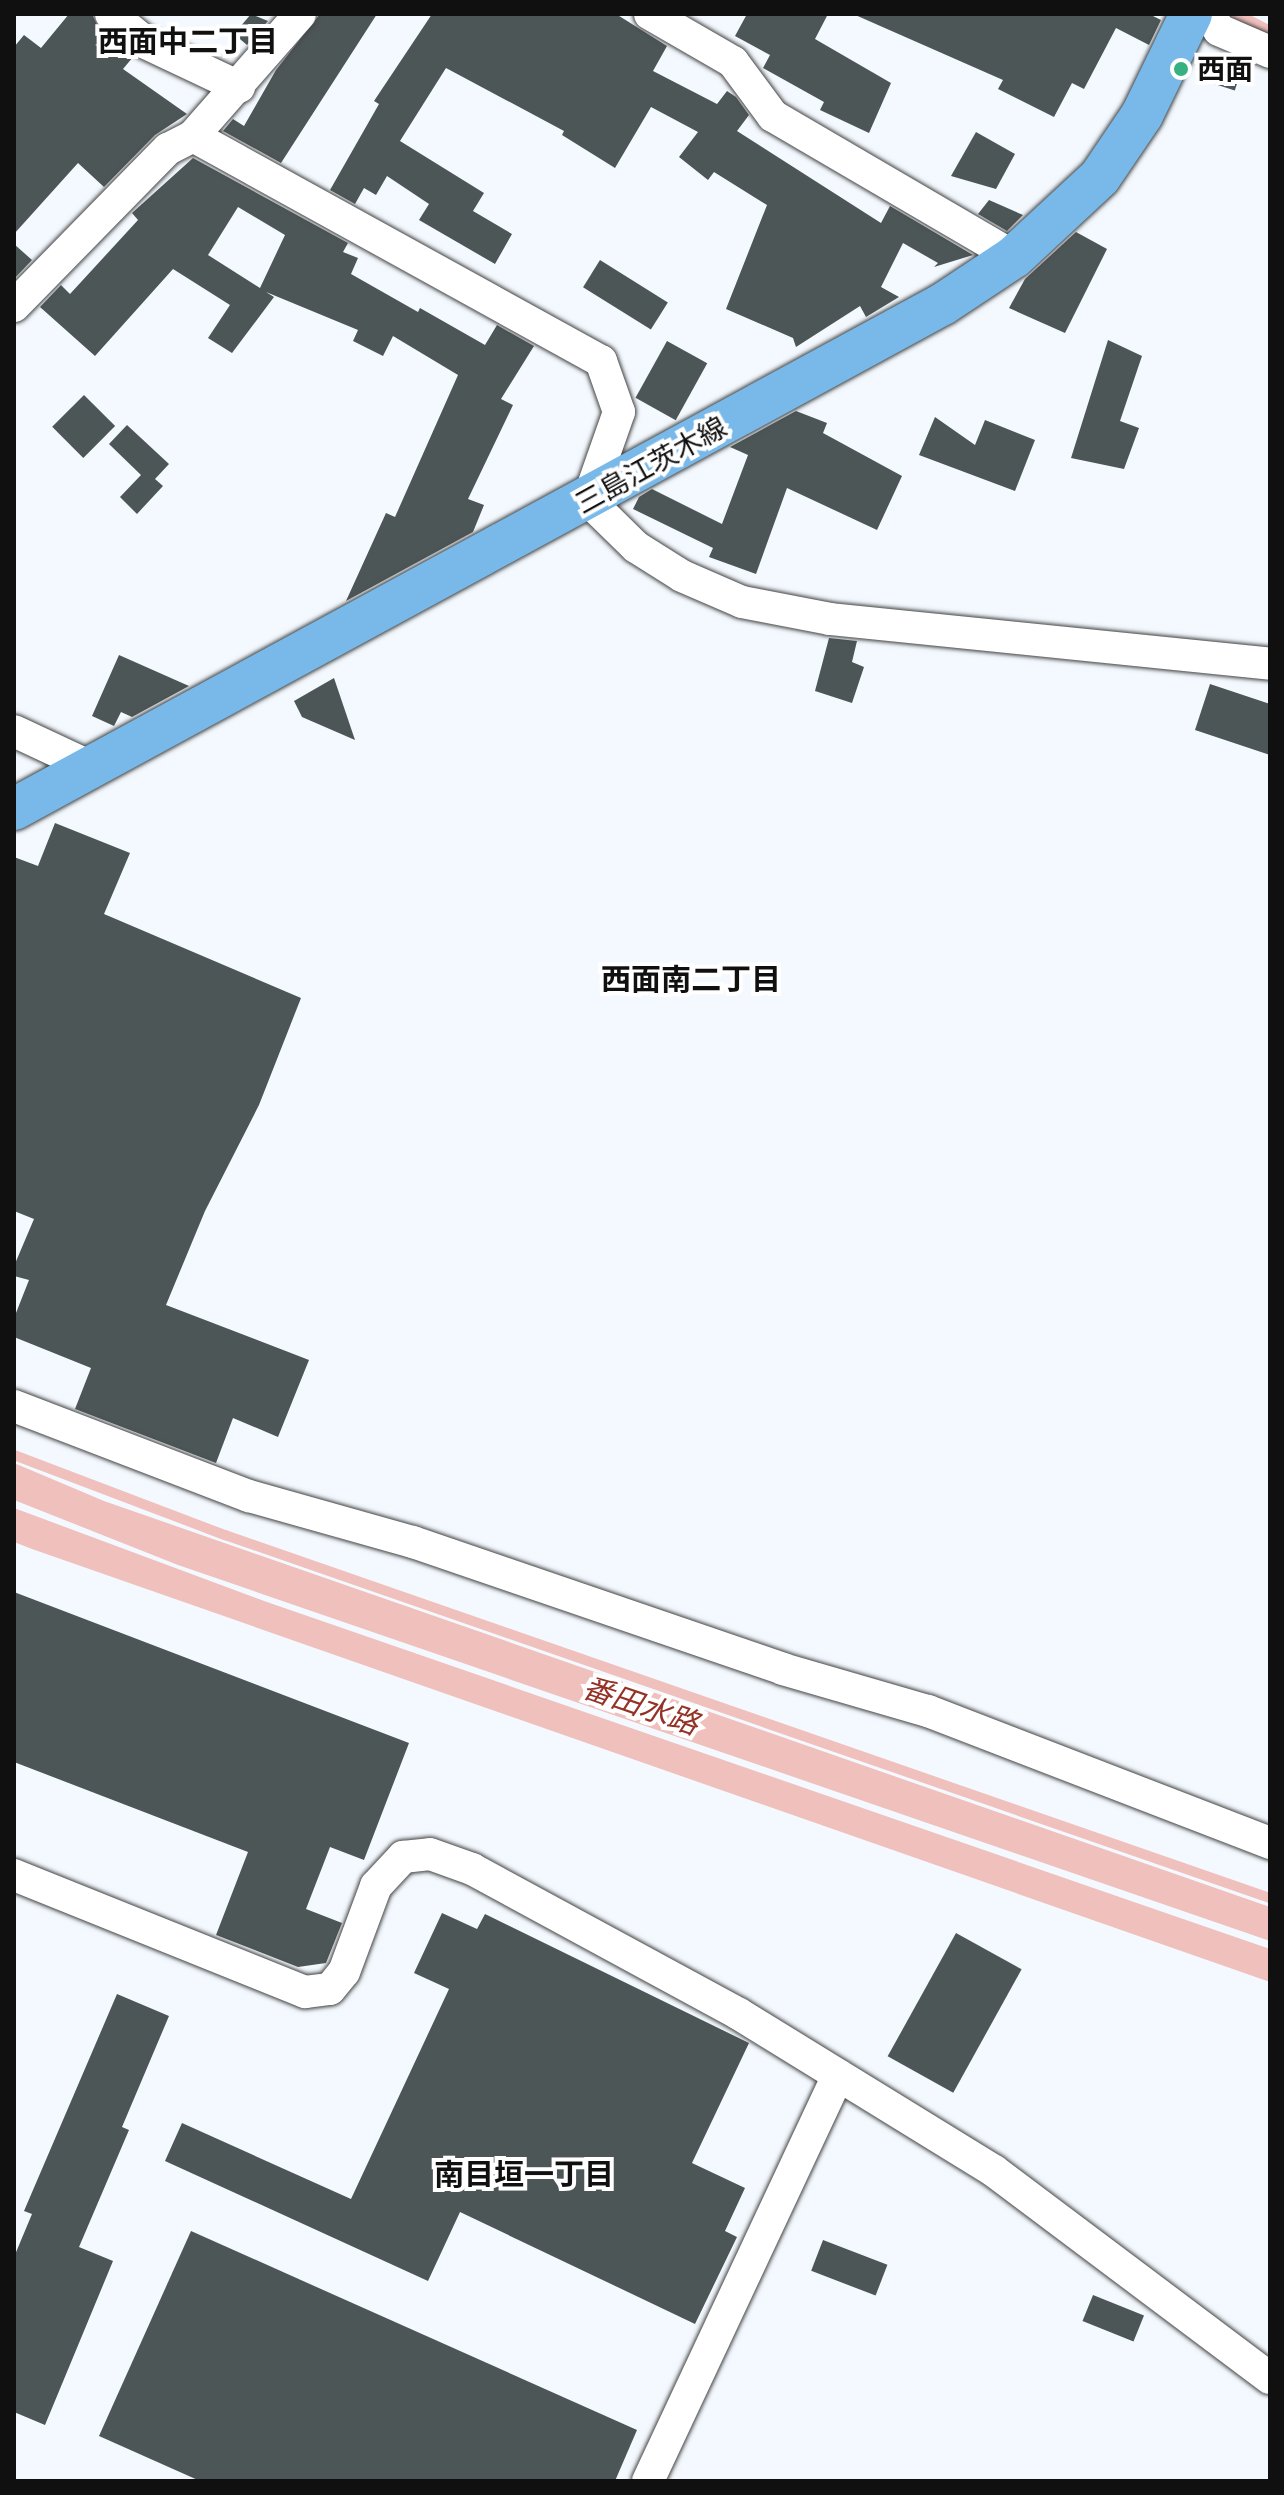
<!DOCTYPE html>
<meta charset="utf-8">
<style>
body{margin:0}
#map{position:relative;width:1284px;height:2495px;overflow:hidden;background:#f3f9fe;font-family:Lora,"Noto Sans JP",serif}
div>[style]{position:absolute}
.water>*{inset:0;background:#f0c0bd}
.stream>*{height:10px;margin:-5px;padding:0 5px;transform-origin:5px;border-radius:5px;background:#f0c0bd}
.building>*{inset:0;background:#4d5657;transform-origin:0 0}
.roads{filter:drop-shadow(0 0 2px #434343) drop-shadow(0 0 2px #434343)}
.minor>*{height:32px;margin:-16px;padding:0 16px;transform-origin:16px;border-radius:16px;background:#fff}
.major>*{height:42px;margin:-21px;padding:0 21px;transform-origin:21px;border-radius:21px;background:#78b9e9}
.dots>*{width:22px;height:22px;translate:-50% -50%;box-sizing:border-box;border:4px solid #fff;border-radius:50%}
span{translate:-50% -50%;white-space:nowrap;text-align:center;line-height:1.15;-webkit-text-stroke:8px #fff;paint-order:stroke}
.poi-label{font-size:28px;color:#101010;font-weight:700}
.left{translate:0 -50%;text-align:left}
.street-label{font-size:28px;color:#101010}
.neighbourhood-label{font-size:30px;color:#101010;font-weight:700}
.water-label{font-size:30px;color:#943226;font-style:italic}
.frame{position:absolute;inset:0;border:16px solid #101010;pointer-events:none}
</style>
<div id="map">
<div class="water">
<i style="clip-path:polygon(14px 1463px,104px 1501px,1270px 1907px,1270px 1941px,178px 1565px,14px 1500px)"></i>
<i style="clip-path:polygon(14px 1508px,267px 1602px,1270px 1949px,1270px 1982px,32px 1549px,14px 1542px)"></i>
</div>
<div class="stream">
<i style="left:1237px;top:14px;width:37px;rotate:27deg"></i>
<i style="left:14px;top:1455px;width:226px;rotate:20.8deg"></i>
<i style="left:225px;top:1535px;width:1106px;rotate:19.16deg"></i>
</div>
<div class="building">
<i style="clip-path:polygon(69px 14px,92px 14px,99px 29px,133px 57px,123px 69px,187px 114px,155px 135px,104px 187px,78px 163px,14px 234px,14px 47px,24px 35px,41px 48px)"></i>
<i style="clip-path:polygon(251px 14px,268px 21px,247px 45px,234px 34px)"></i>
<i style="clip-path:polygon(320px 14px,377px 14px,281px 163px,223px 131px,233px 119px,244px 126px,276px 70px)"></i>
<i style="clip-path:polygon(432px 14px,616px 14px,667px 46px,653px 71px,717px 104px,727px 91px,736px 97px,749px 115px,737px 131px,881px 223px,890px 206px,973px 255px,934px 267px,938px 263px,903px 243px,881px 287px,899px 297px,866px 317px,860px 306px,796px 347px,793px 338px,726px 309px,767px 205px,714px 172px,708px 180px,679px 157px,698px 132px,651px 107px,615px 168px,562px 135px,564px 131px,446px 68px,400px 141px,484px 193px,473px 211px,512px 234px,495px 264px,419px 220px,429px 204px,387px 176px,376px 195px,364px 188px,355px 204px,330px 190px,379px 104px,374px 101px)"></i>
<i style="clip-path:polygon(747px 14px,828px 14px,815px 39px,891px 83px,869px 133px,820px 110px,824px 102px,763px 68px,770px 55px,735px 36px)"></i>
<i style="clip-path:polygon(853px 14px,1149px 14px,1161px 20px,1149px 45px,1116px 28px,1084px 89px,1072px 83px,1054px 117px,998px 89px,1003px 80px)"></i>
<i style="left:1219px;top:55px;width:26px;height:29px;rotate:18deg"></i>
<i style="clip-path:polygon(976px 132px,1015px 154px,996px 189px,951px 176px)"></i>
<i style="clip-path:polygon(evenodd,193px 158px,348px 243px,343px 252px,358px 258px,351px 274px,418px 312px,420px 308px,485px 345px,497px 325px,534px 346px,501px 399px,513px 405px,468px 499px,484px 505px,473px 532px,346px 601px,386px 513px,395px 517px,458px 375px,393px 336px,383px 356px,353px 341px,358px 330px,266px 292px,274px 297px,232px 353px,208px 338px,230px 305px,173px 269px,95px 356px,40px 307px,61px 285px,70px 294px,138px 220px,132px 213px,193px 158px,238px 207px,285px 235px,260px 288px,208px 255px,238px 207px)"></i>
<i style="clip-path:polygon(989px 200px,1023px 215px,1007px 231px,978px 214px)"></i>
<i style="clip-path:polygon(1076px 232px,1107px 249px,1065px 333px,1009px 308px,1025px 279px)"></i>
<i style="clip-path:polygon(14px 244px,32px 260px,14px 279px)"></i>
<i style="left:600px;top:260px;width:80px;height:32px;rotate:32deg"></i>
<i style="clip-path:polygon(1108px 340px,1142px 356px,1120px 421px,1139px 428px,1124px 469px,1071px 458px)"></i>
<i style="left:667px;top:341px;width:46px;height:65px;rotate:29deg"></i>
<i style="left:84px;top:395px;width:44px;height:45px;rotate:45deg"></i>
<i style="clip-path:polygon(796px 411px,827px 423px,823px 433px,902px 476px,877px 530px,787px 488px,756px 574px,709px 557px,713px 548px,633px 509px,639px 497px,652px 489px,722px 524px,748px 455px,730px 447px)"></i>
<i style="clip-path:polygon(935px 417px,975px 445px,985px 420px,1035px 440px,1015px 491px,919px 455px)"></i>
<i style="clip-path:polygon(127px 425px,169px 464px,155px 479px,163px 486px,137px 514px,120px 497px,141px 475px,109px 444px)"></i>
<i style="clip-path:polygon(829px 638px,857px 641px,852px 662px,864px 667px,852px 703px,815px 691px)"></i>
<i style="clip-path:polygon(119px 655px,189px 686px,132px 717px,121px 712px,114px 726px,92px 716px)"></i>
<i style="clip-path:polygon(334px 678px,355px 740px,302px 717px,294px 701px)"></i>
<i style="clip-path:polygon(1210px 684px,1270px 704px,1270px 755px,1195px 730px)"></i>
<i style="clip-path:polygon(55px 823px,130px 853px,104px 914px,301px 998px,259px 1105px,205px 1211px,166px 1305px,309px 1360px,278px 1437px,233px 1418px,216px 1463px,75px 1409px,91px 1368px,14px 1337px,14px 1318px,29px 1280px,14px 1276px,14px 1266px,34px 1219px,14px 1211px,14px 857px,38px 866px)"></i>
<i style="clip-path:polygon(14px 1592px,409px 1743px,364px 1860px,330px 1847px,306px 1909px,342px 1923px,326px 1963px,298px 1967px,216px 1935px,248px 1852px,14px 1762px)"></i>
<i style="clip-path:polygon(442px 1913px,477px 1929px,485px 1914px,749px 2043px,692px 2163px,745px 2188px,725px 2231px,737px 2237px,695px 2324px,460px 2212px,428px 2281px,165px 2161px,182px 2123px,351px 2199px,449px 1989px,414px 1973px)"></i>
<i style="left:956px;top:1933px;width:75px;height:141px;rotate:29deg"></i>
<i style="clip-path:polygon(117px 1994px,169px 2016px,122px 2127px,129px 2130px,79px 2247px,113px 2261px,45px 2425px,14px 2412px,14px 2257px,32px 2214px,24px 2211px)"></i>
<i style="clip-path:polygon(191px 2231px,637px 2430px,615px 2481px,200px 2481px,99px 2436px)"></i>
<i style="left:823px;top:2240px;width:69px;height:33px;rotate:21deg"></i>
<i style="left:1093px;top:2295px;width:55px;height:28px;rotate:22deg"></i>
</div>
<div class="roads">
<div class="minor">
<i style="left:111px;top:14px;width:45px;rotate:39.6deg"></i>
<i style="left:146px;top:43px;width:103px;rotate:25.3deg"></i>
<i style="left:650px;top:14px;width:96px;rotate:30deg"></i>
<i style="left:733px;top:62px;width:67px;rotate:53.5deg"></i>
<i style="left:773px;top:116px;width:279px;rotate:30.3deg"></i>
<i style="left:1210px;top:14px;width:18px;rotate:61deg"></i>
<i style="left:1219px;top:30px;width:56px;rotate:23.3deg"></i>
<i style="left:193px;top:136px;width:466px;rotate:28.9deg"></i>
<i style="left:601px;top:361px;width:54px;rotate:70.6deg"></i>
<i style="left:619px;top:412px;width:93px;rotate:109.4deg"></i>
<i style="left:588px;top:500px;width:67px;rotate:44.4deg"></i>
<i style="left:636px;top:547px;width:54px;rotate:32.2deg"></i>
<i style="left:682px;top:576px;width:65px;rotate:23.4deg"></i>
<i style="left:742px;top:602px;width:90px;rotate:10.9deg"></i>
<i style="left:830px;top:619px;width:442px;rotate:5.8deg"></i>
<i style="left:14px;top:306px;width:220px;rotate:-45.6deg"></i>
<i style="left:168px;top:149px;width:28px;rotate:-27deg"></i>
<i style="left:193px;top:136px;width:162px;rotate:-48.7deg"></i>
<i style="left:14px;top:731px;width:85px;rotate:25.1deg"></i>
<i style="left:14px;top:1406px;width:252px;rotate:21deg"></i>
<i style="left:249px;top:1496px;width:170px;rotate:15.7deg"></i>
<i style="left:413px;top:1542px;width:391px;rotate:18.9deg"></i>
<i style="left:783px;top:1669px;width:151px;rotate:16.2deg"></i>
<i style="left:928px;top:1711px;width:367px;rotate:21.1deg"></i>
<i style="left:14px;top:1875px;width:314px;rotate:21.9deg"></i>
<i style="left:305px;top:1992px;width:25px;rotate:-7deg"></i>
<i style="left:330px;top:1989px;width:22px;rotate:-51deg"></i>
<i style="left:344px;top:1972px;width:92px;rotate:-69.6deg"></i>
<i style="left:376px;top:1886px;width:40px;rotate:-47deg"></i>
<i style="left:403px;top:1857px;width:27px;rotate:-6deg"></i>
<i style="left:430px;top:1854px;width:45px;rotate:19.7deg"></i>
<i style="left:472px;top:1869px;width:304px;rotate:28.5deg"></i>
<i style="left:739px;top:2014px;width:299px;rotate:31.6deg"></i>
<i style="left:994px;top:2171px;width:345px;rotate:36.9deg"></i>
<i style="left:648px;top:2481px;width:448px;rotate:-64.9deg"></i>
</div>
<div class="major">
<i style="left:14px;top:809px;width:1057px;rotate:-28.53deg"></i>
<i style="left:943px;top:304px;width:85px;rotate:-33.5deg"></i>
<i style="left:1014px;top:257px;width:117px;rotate:-42.9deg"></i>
<i style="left:1100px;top:177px;width:75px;rotate:-55.9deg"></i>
<i style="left:1142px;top:115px;width:112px;rotate:-64.1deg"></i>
</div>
</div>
<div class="dots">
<i style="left:1181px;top:69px;background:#37b082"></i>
</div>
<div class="poi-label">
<span class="left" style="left:1197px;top:69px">西面</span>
</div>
<div class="street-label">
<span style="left:651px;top:465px;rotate:-29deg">三島江茨木線</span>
</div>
<div class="neighbourhood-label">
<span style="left:188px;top:41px">西面中二丁目</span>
<span style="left:691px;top:979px">西面南二丁目</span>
<span style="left:524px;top:2174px">南目垣一丁目</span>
</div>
<div class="water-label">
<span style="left:641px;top:1705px;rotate:19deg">番田水路</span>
</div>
<div class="frame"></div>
</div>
